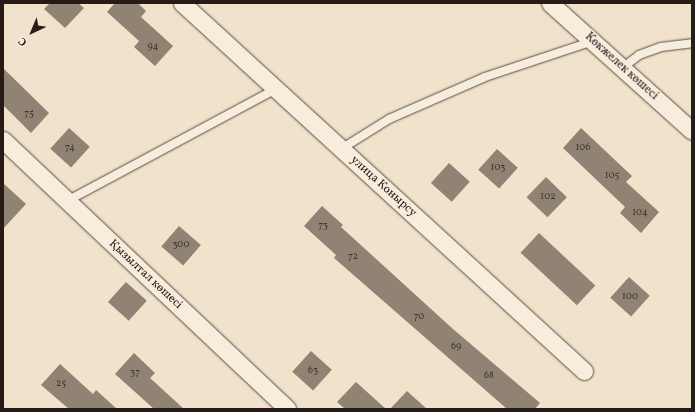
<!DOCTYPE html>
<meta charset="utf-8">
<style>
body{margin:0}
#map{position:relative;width:695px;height:412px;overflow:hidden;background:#f1e3cb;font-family:Vollkorn,serif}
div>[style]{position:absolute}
.building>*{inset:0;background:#908374;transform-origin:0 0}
.roads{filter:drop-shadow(0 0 1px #594d43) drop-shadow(0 0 1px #594d43)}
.service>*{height:8px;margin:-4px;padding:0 4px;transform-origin:4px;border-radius:4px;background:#f6eddd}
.minor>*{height:17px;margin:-8.5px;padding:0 8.5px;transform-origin:8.5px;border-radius:8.5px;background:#f6eddd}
span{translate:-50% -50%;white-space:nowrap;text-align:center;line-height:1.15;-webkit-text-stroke:3px #f6eddd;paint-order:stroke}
.number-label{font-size:10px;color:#40352e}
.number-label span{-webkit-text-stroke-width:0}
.street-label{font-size:12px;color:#261b16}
.frame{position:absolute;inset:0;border:4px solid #261b16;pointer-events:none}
.north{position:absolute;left:12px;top:12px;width:40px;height:40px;-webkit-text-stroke:3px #f6eddd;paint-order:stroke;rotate:224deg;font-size:11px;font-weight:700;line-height:16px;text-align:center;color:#261b16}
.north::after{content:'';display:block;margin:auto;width:14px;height:18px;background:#261b16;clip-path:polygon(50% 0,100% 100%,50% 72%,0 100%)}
</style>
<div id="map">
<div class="building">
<i style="clip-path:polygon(50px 3px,78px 3px,84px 8px,65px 28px,44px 9px)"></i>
<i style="clip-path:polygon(115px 3px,138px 3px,146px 11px,141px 17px,173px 46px,155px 66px,134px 47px,139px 41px,107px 12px)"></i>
<i style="clip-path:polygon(3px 68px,49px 113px,31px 133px,3px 105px)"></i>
<i style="left:69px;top:128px;width:28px;height:28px;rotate:42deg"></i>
<i style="clip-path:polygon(581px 128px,632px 176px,626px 182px,659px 212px,641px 233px,620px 213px,625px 207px,563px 148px)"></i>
<i style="left:497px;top:149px;width:28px;height:28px;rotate:42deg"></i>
<i style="left:449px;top:163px;width:28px;height:27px;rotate:42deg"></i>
<i style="left:546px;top:177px;width:29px;height:28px;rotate:44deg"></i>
<i style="clip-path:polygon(3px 183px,26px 204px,3px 229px)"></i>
<i style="clip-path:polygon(322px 206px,343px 225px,341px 227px,453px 329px,540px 403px,535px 409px,507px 409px,334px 258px,336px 255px,304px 226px)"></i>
<i style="left:179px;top:226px;width:29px;height:27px;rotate:41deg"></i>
<i style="left:539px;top:233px;width:77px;height:27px;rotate:43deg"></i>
<i style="left:629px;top:277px;width:28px;height:28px;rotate:42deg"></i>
<i style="left:126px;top:282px;width:28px;height:27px;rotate:42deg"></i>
<i style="left:311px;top:351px;width:28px;height:28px;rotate:42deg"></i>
<i style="clip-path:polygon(134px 353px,155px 373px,150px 378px,184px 409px,154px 409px,115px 374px)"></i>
<i style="clip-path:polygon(60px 364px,93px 394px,96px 390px,117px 409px,69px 409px,41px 385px)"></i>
<i style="clip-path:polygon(356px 382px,386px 409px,345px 409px,337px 402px)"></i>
<i style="clip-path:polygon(407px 391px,427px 409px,390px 409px)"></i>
</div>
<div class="roads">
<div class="service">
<i style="left:622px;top:68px;width:21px;rotate:-37deg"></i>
<i style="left:639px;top:55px;width:23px;rotate:-20deg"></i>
<i style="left:661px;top:47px;width:31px;rotate:-7deg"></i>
<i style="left:341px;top:149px;width:57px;rotate:-32deg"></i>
<i style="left:389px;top:119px;width:105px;rotate:-23.6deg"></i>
<i style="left:485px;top:77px;width:114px;rotate:-18.4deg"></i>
<i style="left:67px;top:201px;width:237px;rotate:-28.2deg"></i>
</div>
<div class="minor">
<i style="left:182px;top:3px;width:545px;rotate:42.47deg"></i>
<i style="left:550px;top:3px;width:191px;rotate:42deg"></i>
<i style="left:3px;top:140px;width:391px;rotate:43.4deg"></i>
</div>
</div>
<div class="number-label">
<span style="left:153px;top:47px">94</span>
<span style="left:29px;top:114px">75</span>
<span style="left:70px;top:148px">74</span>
<span style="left:583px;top:148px">106</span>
<span style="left:498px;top:168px">103</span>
<span style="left:612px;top:176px">105</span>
<span style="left:548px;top:197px">102</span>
<span style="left:640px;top:213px">104</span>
<span style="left:323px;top:226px">73</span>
<span style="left:181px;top:245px">300</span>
<span style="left:353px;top:257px">72</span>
<span style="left:630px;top:297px">100</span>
<span style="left:419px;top:317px">70</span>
<span style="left:456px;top:347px">69</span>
<span style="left:313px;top:371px">63</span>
<span style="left:135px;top:373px">37</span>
<span style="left:489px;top:376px">68</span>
<span style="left:61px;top:384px">25</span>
</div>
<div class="street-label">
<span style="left:621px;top:67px;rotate:42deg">Көкжелек көшесі</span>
<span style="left:383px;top:187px;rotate:42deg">улица Конырсу</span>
<span style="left:145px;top:275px;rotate:43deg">Қызылтал көшесі</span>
</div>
<div class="frame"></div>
<div class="north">С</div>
</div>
